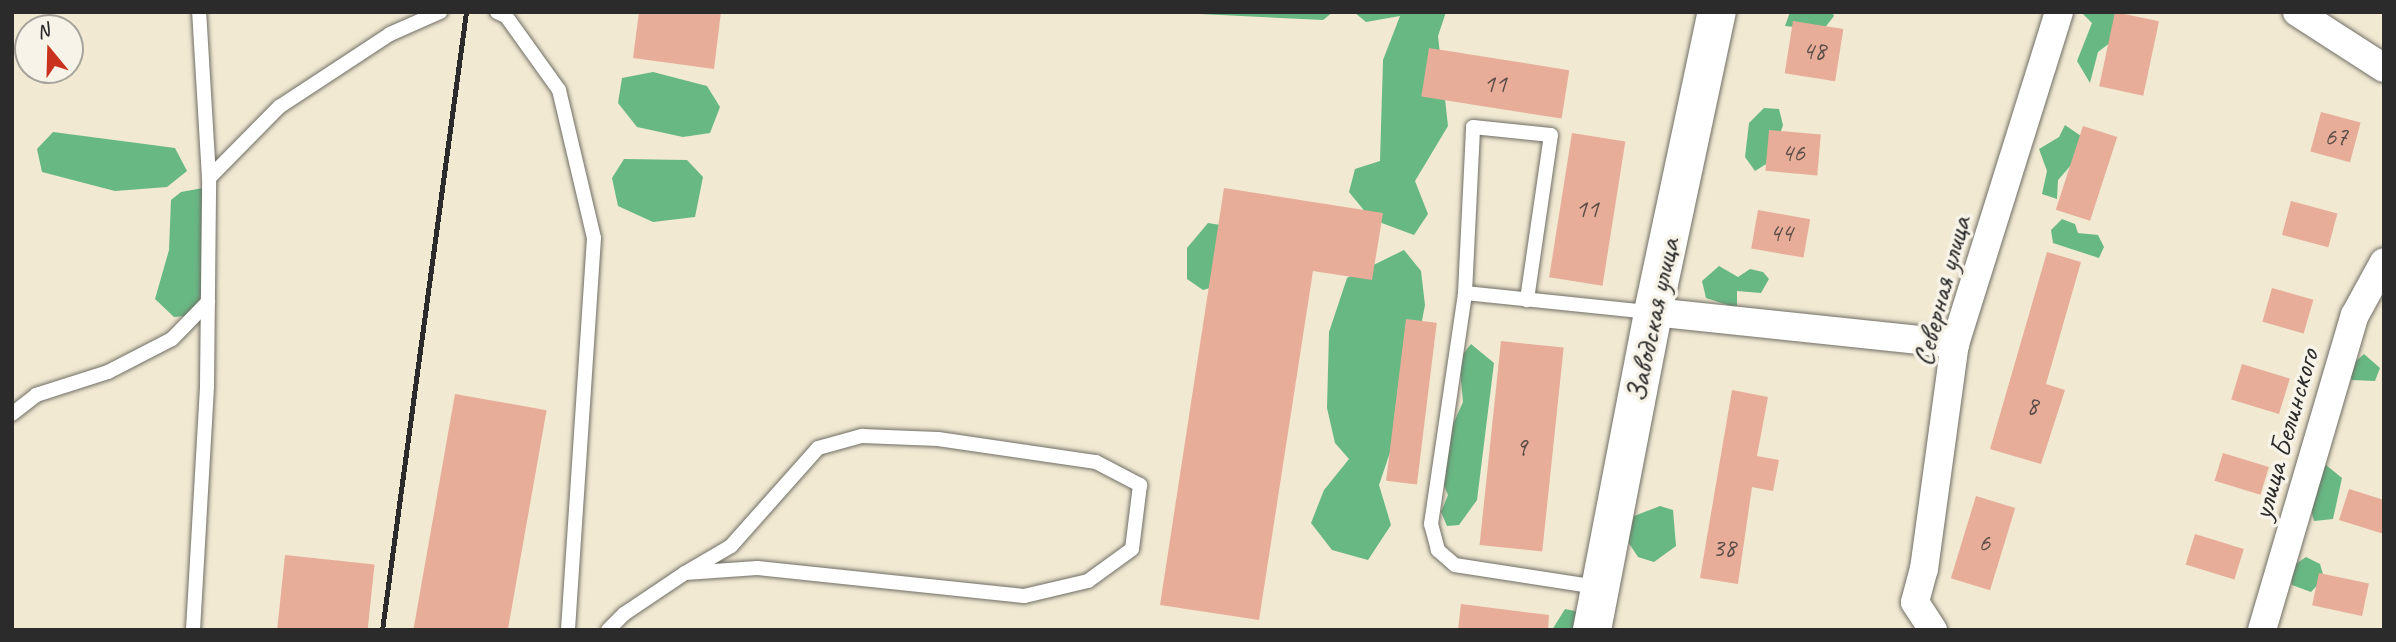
<!DOCTYPE html>
<meta charset="utf-8">
<style>
body{margin:0}
#map{position:relative;width:2396px;height:642px;overflow:hidden;background:#f1e9d2;font-family:Caveat,sans-serif}
div>[style]{position:absolute}
.forest>*{inset:0;background:#68b884}
.building>*{inset:0;background:#e7ad99;transform-origin:0 0}
.roads{filter:drop-shadow(0 0 2px #706e65) drop-shadow(0 0 2px #706e65)}
.lane>*{height:14px;margin:-7px;padding:0 7px;transform-origin:7px;border-radius:7px;background:#fff}
.street>*{height:28px;margin:-14px;padding:0 14px;transform-origin:14px;border-radius:14px;background:#fff}
.secondary>*{height:38px;margin:-19px;padding:0 19px;transform-origin:19px;border-radius:19px;background:#fff}
.rail>*{height:5px;margin:-2.5px;padding:0 2.5px;transform-origin:2.5px;border-radius:2.5px;background:#2b2b2b}
span{translate:-50% -50%;white-space:nowrap;text-align:center;line-height:1.15;-webkit-text-stroke:7px #f7f3e8;paint-order:stroke}
.number-label{font-size:26px;color:#5a4c46}
.number-label span{-webkit-text-stroke-width:0}
.street-label{font-size:30px;color:#2b2b2b}
.frame{position:absolute;inset:0;border:14px solid #2b2b2b;pointer-events:none}
.north{position:absolute;left:14px;top:14px;width:70px;height:70px;box-sizing:border-box;background:#f7f3e8;border:2px solid #a5a39c;border-radius:50%;rotate:341deg;font-size:19px;font-weight:700;line-height:28px;text-align:center;color:#2b2b2b}
.north::after{content:'';display:block;margin:auto;width:24px;height:32px;background:#c8321e;clip-path:polygon(50% 0,100% 100%,50% 72%,0 100%)}
</style>
<div id="map">
<div class="forest">
<i style="clip-path:polygon(1159px 12px,1333px 12px,1323px 20px)"></i>
<i style="clip-path:polygon(1354px 12px,1446px 12px,1438px 36px,1448px 126px,1415px 181px,1428px 214px,1414px 235px,1371px 219px,1349px 192px,1355px 169px,1380px 161px,1383px 60px,1400px 16px,1366px 22px)"></i>
<i style="clip-path:polygon(1790px 12px,1832px 12px,1834px 16px,1823px 30px,1785px 26px)"></i>
<i style="clip-path:polygon(2081px 12px,2125px 12px,2117px 17px,2115px 39px,2098px 52px,2090px 83px,2077px 61px,2092px 23px)"></i>
<i style="clip-path:polygon(653px 72px,707px 86px,720px 107px,710px 133px,683px 137px,637px 127px,618px 103px,622px 78px)"></i>
<i style="clip-path:polygon(1764px 108px,1779px 109px,1783px 125px,1771px 161px,1755px 171px,1745px 157px,1749px 123px)"></i>
<i style="clip-path:polygon(2065px 125px,2084px 138px,2079px 156px,2058px 180px,2057px 199px,2042px 194px,2047px 171px,2039px 149px,2059px 137px)"></i>
<i style="clip-path:polygon(53px 132px,175px 148px,187px 171px,167px 187px,115px 191px,42px 172px,37px 149px)"></i>
<i style="clip-path:polygon(624px 159px,687px 160px,703px 177px,695px 217px,653px 222px,618px 206px,612px 178px)"></i>
<i style="clip-path:polygon(203px 188px,208px 265px,197px 315px,174px 317px,155px 299px,169px 250px,171px 200px,181px 192px)"></i>
<i style="clip-path:polygon(2062px 219px,2075px 224px,2078px 233px,2098px 235px,2104px 247px,2099px 258px,2053px 243px,2051px 230px)"></i>
<i style="clip-path:polygon(1208px 223px,1233px 227px,1227px 283px,1203px 290px,1187px 279px,1187px 248px)"></i>
<i style="clip-path:polygon(1404px 250px,1421px 271px,1425px 305px,1405px 408px,1379px 485px,1391px 525px,1368px 560px,1332px 550px,1311px 523px,1324px 490px,1349px 459px,1335px 443px,1327px 408px,1329px 332px,1347px 278px)"></i>
<i style="clip-path:polygon(1719px 266px,1738px 277px,1750px 269px,1763px 272px,1769px 279px,1761px 293px,1737px 291px,1737px 308px,1706px 298px,1702px 281px)"></i>
<i style="clip-path:polygon(1471px 344px,1494px 363px,1477px 500px,1459px 525px,1447px 526px,1441px 512px,1448px 495px,1435px 464px,1463px 402px,1459px 359px)"></i>
<i style="clip-path:polygon(2364px 354px,2380px 368px,2375px 381px,2352px 380px,2346px 370px)"></i>
<i style="clip-path:polygon(2326px 465px,2342px 478px,2333px 519px,2314px 521px,2308px 498px,2313px 480px)"></i>
<i style="clip-path:polygon(1660px 506px,1673px 510px,1676px 546px,1654px 562px,1638px 557px,1621px 531px,1629px 518px)"></i>
<i style="clip-path:polygon(2306px 557px,2320px 564px,2324px 578px,2311px 592px,2292px 585px,2290px 568px)"></i>
<i style="clip-path:polygon(1565px 609px,1580px 612px,1580px 630px,1552px 630px)"></i>
</div>
<div class="building">
<i style="clip-path:polygon(639px 12px,721px 12px,714px 69px,633px 58px)"></i>
<i style="left:2115px;top:12px;width:45px;height:76px;rotate:12deg"></i>
<i style="left:1793px;top:21px;width:51px;height:53px;rotate:9deg"></i>
<i style="left:1429px;top:48px;width:142px;height:49px;rotate:9deg"></i>
<i style="left:2321px;top:112px;width:41px;height:41px;rotate:15deg"></i>
<i style="left:2083px;top:126px;width:36px;height:88px;rotate:18deg"></i>
<i style="left:1769px;top:130px;width:52px;height:41px;rotate:5deg"></i>
<i style="left:1572px;top:133px;width:54px;height:146px;rotate:9deg"></i>
<i style="clip-path:polygon(1224px 188px,1383px 213px,1372px 280px,1313px 271px,1259px 620px,1160px 605px)"></i>
<i style="left:2291px;top:201px;width:48px;height:35px;rotate:15deg"></i>
<i style="left:1758px;top:210px;width:53px;height:39px;rotate:10deg"></i>
<i style="clip-path:polygon(2047px 252px,2081px 262px,2046px 384px,2065px 390px,2041px 464px,1990px 449px)"></i>
<i style="left:2272px;top:288px;width:43px;height:35px;rotate:16deg"></i>
<i style="left:1406px;top:319px;width:31px;height:163px;rotate:7deg"></i>
<i style="left:1501px;top:341px;width:63px;height:205px;rotate:6deg"></i>
<i style="left:2242px;top:364px;width:50px;height:37px;rotate:17deg"></i>
<i style="clip-path:polygon(1732px 390px,1768px 397px,1757px 456px,1779px 460px,1773px 491px,1752px 487px,1738px 584px,1700px 578px)"></i>
<i style="left:455px;top:394px;width:93px;height:239px;rotate:10deg"></i>
<i style="left:2223px;top:453px;width:48px;height:29px;rotate:17deg"></i>
<i style="clip-path:polygon(2349px 489px,2384px 500px,2384px 534px,2339px 520px)"></i>
<i style="left:1976px;top:496px;width:41px;height:86px;rotate:17deg"></i>
<i style="left:2195px;top:534px;width:51px;height:32px;rotate:17deg"></i>
<i style="left:285px;top:555px;width:90px;height:75px;rotate:6deg"></i>
<i style="left:2319px;top:573px;width:51px;height:33px;rotate:12deg"></i>
<i style="clip-path:polygon(1461px 604px,1549px 615px,1548px 630px,1458px 630px)"></i>
</div>
<div class="roads">
<div class="lane">
<i style="left:497px;top:12px;width:10px;rotate:24deg"></i>
<i style="left:506px;top:16px;width:91px;rotate:54.4deg"></i>
<i style="left:559px;top:90px;width:152px;rotate:76.7deg"></i>
<i style="left:594px;top:238px;width:393px;rotate:93.8deg"></i>
<i style="left:209px;top:178px;width:100px;rotate:-45.4deg"></i>
<i style="left:279px;top:107px;width:133px;rotate:-33.3deg"></i>
<i style="left:390px;top:34px;width:55px;rotate:-23.7deg"></i>
<i style="left:1465px;top:293px;width:166px;rotate:-87.2deg"></i>
<i style="left:1473px;top:127px;width:78px;rotate:5.9deg"></i>
<i style="left:1551px;top:135px;width:167px;rotate:98.3deg"></i>
<i style="left:12px;top:414px;width:31px;rotate:-38deg"></i>
<i style="left:36px;top:395px;width:76px;rotate:-17.7deg"></i>
<i style="left:108px;top:372px;width:72px;rotate:-27.3deg"></i>
<i style="left:172px;top:339px;width:52px;rotate:-45.8deg"></i>
<i style="left:1597px;top:587px;width:144px;rotate:-171.2deg"></i>
<i style="left:1455px;top:565px;width:23px;rotate:-139deg"></i>
<i style="left:1438px;top:550px;width:27px;rotate:-105deg"></i>
<i style="left:1431px;top:524px;width:233px;rotate:-81.6deg"></i>
<i style="left:1465px;top:293px;width:186px;rotate:5.9deg"></i>
<i style="left:193px;top:630px;width:244px;rotate:-86.7deg"></i>
<i style="left:207px;top:386px;width:208px;rotate:-89.4deg"></i>
<i style="left:209px;top:178px;width:166px;rotate:-93.4deg"></i>
<i style="left:608px;top:630px;width:23px;rotate:-45deg"></i>
<i style="left:624px;top:614px;width:73px;rotate:-33.9deg"></i>
<i style="left:685px;top:573px;width:53px;rotate:-30.4deg"></i>
<i style="left:731px;top:546px;width:131px;rotate:-48.4deg"></i>
<i style="left:818px;top:448px;width:46px;rotate:-15.3deg"></i>
<i style="left:862px;top:436px;width:76px;rotate:2.3deg"></i>
<i style="left:938px;top:439px;width:160px;rotate:8.3deg"></i>
<i style="left:1096px;top:462px;width:50px;rotate:27.6deg"></i>
<i style="left:1140px;top:485px;width:64px;rotate:97.1deg"></i>
<i style="left:1132px;top:549px;width:54px;rotate:144deg"></i>
<i style="left:1088px;top:581px;width:66px;rotate:166.8deg"></i>
<i style="left:1024px;top:596px;width:268px;rotate:-174deg"></i>
<i style="left:757px;top:568px;width:72px;rotate:176deg"></i>
</div>
<div class="street">
<i style="left:2297px;top:12px;width:103px;rotate:32.8deg"></i>
<i style="left:1653px;top:312px;width:304px;rotate:6deg"></i>
<i style="left:1933px;top:630px;width:33px;rotate:-123deg"></i>
<i style="left:1915px;top:602px;width:34px;rotate:-75deg"></i>
<i style="left:1924px;top:569px;width:227px;rotate:-82.2deg"></i>
<i style="left:1955px;top:344px;width:348px;rotate:-72.6deg"></i>
<i style="left:2262px;top:630px;width:328px;rotate:-73.6deg"></i>
<i style="left:2355px;top:315px;width:60px;rotate:-61.3deg"></i>
</div>
<div class="secondary">
<i style="left:1592px;top:630px;width:324px;rotate:-79.1deg"></i>
<i style="left:1653px;top:312px;width:307px;rotate:-78deg"></i>
</div>
</div>
<div class="rail">
<i style="left:382px;top:630px;width:624px;rotate:-82.26deg"></i>
</div>
<div class="number-label">
<span style="left:1814px;top:51px">48</span>
<span style="left:1495px;top:84px">11</span>
<span style="left:2336px;top:137px">67</span>
<span style="left:1793px;top:153px">46</span>
<span style="left:1587px;top:209px">11</span>
<span style="left:1781px;top:233px">44</span>
<span style="left:2032px;top:406px">8</span>
<span style="left:1521px;top:447px">9</span>
<span style="left:1984px;top:543px">6</span>
<span style="left:1724px;top:548px">38</span>
</div>
<div class="street-label">
<span style="left:1941px;top:291px;rotate:-75deg">Северная улица</span>
<span style="left:1652px;top:320px;rotate:-78deg">Заводская улица</span>
<span style="left:2285px;top:434px;rotate:-74deg">улица Белинского</span>
</div>
<div class="frame"></div>
<div class="north">N</div>
</div>
